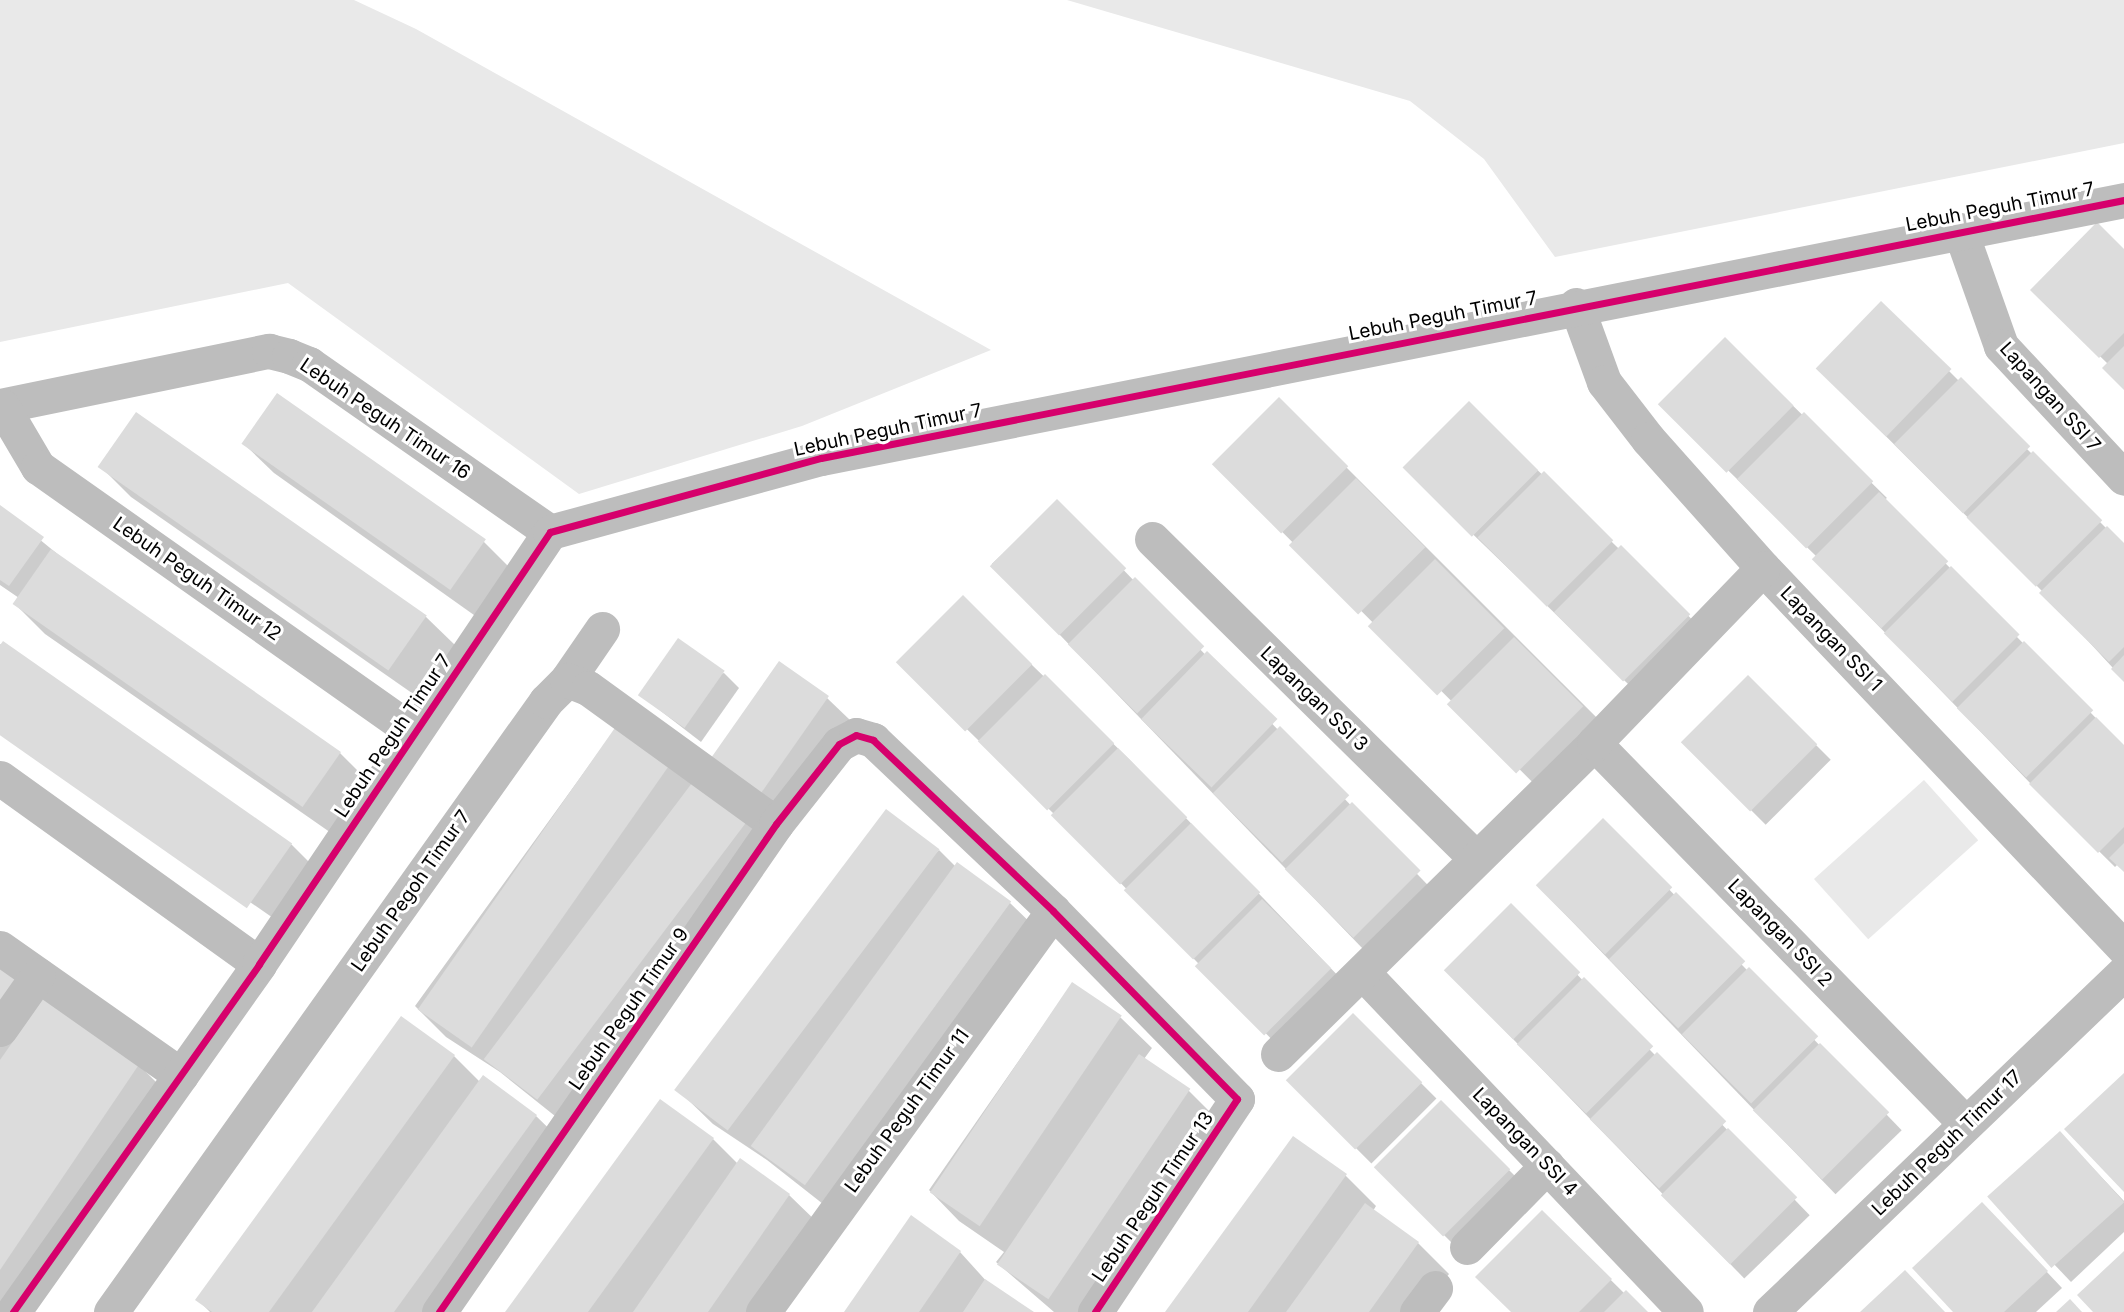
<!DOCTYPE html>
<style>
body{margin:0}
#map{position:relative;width:2124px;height:1312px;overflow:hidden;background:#fff;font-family:Inter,sans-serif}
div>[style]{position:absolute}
.green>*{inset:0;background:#e9e9e9;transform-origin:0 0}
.shadow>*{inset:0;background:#0003;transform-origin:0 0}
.building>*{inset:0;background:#dcdcdc;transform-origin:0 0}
.minor>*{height:35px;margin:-17.5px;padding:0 17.5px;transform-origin:17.5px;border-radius:17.5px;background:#bdbdbd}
.cycleway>*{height:7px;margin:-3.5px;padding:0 3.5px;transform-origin:3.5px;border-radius:3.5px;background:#d6006c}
span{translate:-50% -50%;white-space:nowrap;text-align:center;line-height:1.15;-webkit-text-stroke:6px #fff;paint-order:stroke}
.street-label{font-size:19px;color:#000}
</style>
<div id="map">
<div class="green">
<i style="clip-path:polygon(0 0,354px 0,416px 29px,991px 350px,802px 426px,579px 494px,288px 283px,0 342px)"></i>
<i style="clip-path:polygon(1067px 0,2124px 0,2124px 143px,1555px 257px,1484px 159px,1410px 101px)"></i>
<i style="left:1924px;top:780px;width:81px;height:148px;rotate:48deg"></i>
</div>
<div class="shadow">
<i style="clip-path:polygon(2124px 252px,2124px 387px,2108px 364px,2032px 290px)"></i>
<i style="clip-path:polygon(1881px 303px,2124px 546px,2124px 680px,2043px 592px,1817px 368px)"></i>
<i style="clip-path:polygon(1725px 339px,1887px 498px,1884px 500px,2124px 747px,2124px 870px,2118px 864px,2115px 867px,2031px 784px,1814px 559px,1816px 556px,1660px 404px)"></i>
<i style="clip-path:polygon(277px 395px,484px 542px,515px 573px,481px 620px,274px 473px,243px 443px)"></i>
<i style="left:1279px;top:400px;width:453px;height:91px;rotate:45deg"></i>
<i style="left:1469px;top:404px;width:327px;height:91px;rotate:44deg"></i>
<i style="clip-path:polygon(101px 467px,425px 616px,456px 646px,419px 698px,131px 497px)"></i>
<i style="left:1057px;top:501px;width:540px;height:91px;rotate:46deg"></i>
<i style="clip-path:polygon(0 507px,66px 561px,340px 753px,370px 783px,334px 835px,45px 634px,15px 604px,19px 598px,0 585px)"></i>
<i style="clip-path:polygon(963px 598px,1129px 759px,1346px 984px,1281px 1049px,1054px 814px,898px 662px)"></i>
<i style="clip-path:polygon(0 644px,292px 845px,322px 875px,286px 927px,0 728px)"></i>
<i style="clip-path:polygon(724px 673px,739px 688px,701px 742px,640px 695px)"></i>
<i style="left:1748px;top:677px;width:117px;height:92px;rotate:45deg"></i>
<i style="clip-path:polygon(827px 698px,851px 721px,783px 817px,734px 782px)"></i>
<i style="clip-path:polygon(619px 724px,748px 820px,779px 850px,575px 1132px,500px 1072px,446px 1037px,415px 1006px)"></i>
<i style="left:1603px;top:821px;width:430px;height:92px;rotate:46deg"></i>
<i style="clip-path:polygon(939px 850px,956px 867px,1010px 903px,1041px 933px,837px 1215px,767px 1160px,713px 1124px,682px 1094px)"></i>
<i style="left:1511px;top:906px;width:430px;height:91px;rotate:46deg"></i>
<i style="clip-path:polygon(0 966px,43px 1001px,139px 1065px,169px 1095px,0 1312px)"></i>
<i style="clip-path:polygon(1072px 984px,1121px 1018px,1152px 1048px,1144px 1059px,1188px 1090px,1219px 1121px,1086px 1312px,1054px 1312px,996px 1262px,1004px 1252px,959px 1221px,929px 1190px)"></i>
<i style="left:1353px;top:1015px;width:118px;height:92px;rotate:45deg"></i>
<i style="clip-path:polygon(402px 1018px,454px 1056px,480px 1082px,536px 1116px,567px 1146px,447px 1312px,210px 1312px,198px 1300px)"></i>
<i style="left:1441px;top:1102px;width:117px;height:92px;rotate:45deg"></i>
<i style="clip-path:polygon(1293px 1138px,1346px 1176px,1376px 1206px,1373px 1211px,1418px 1243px,1449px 1274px,1421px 1312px,1167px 1312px)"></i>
<i style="clip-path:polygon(713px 1139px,738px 1164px,789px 1195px,820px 1225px,760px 1312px,507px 1312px)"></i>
<i style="clip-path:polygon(2075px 1149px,2124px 1201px,2124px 1232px,2071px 1282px,1991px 1198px)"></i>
<i style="clip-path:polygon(1542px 1212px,1625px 1294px,1645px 1312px,1513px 1312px)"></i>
<i style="clip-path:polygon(1998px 1220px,2062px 1288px,2036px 1312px,1955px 1312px)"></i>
<i style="clip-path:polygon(960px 1252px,989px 1284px,1031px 1312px,846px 1312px)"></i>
</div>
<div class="building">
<i style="clip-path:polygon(2097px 222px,2124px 249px,2124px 333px,2099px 358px,2030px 290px)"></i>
<i style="left:1881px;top:301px;width:98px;height:94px;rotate:44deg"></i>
<i style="left:1725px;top:337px;width:97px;height:95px;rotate:45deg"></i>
<i style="clip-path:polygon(2124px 346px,2124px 390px,2102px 368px)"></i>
<i style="left:1961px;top:377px;width:98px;height:95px;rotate:45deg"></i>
<i style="left:277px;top:393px;width:255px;height:62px;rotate:35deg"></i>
<i style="left:1279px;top:397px;width:98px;height:95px;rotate:45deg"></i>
<i style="left:1469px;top:401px;width:98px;height:94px;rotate:45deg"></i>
<i style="left:136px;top:412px;width:355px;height:67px;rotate:35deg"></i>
<i style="left:1804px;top:412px;width:98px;height:95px;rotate:45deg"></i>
<i style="left:2033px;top:451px;width:98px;height:94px;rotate:45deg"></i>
<i style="left:1544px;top:471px;width:98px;height:94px;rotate:45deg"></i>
<i style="left:1356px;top:478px;width:98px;height:95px;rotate:45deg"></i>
<i style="left:1879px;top:492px;width:98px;height:95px;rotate:45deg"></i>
<i style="left:1057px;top:499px;width:98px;height:95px;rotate:45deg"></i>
<i style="clip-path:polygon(0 505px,44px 537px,9px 586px,0 580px)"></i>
<i style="clip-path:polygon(2107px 526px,2124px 543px,2124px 647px,2109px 662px,2039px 593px)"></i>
<i style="left:1621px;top:545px;width:98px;height:95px;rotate:45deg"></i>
<i style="left:51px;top:549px;width:354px;height:67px;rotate:35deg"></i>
<i style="left:1435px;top:559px;width:98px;height:95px;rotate:45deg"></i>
<i style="left:1951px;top:566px;width:97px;height:95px;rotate:45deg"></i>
<i style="left:1135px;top:577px;width:98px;height:95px;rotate:45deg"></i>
<i style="left:963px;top:595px;width:98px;height:95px;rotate:45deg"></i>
<i style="left:1514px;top:637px;width:98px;height:95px;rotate:45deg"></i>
<i style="left:678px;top:638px;width:57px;height:70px;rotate:35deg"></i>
<i style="left:3px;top:641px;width:353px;height:79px;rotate:35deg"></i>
<i style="left:2024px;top:641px;width:98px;height:95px;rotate:45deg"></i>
<i style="left:1207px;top:651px;width:98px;height:95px;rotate:44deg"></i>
<i style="clip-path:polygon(2124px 655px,2124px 682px,2111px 669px)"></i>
<i style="left:779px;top:661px;width:61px;height:121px;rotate:35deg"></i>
<i style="left:1045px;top:674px;width:98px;height:95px;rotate:45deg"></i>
<i style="left:1748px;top:675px;width:98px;height:95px;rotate:45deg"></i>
<i style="clip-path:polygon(2096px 717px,2124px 745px,2124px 827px,2098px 853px,2029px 784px)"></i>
<i style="left:619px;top:722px;width:66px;height:351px;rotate:35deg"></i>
<i style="left:1280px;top:726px;width:98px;height:95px;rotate:45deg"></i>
<i style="left:1118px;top:748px;width:98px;height:95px;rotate:45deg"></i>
<i style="left:695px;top:779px;width:67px;height:351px;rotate:37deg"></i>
<i style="left:1352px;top:802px;width:97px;height:95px;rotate:45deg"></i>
<i style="left:886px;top:809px;width:67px;height:352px;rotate:37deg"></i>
<i style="left:1603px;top:818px;width:98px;height:95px;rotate:45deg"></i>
<i style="left:1191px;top:823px;width:98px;height:95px;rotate:45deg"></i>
<i style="clip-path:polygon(2124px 843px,2124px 872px,2109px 858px)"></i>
<i style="left:957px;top:862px;width:67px;height:351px;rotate:36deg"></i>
<i style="left:1676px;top:892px;width:98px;height:95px;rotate:45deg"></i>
<i style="left:1262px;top:899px;width:98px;height:95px;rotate:45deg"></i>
<i style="left:1511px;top:903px;width:98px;height:95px;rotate:45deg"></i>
<i style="clip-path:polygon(0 964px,24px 981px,0 1015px)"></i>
<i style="left:1749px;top:967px;width:98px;height:95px;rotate:45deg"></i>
<i style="left:1584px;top:977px;width:98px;height:95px;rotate:45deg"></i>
<i style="left:1072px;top:982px;width:60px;height:254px;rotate:34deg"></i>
<i style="clip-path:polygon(44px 997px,140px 1063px,0 1270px,0 1060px)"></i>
<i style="left:1353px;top:1013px;width:98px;height:95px;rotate:45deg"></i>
<i style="clip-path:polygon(401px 1016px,455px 1055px,269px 1312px,212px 1312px,195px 1300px)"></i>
<i style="left:1820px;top:1043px;width:98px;height:95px;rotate:45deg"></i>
<i style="left:1657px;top:1052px;width:98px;height:95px;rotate:45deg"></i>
<i style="left:1139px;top:1054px;width:62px;height:254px;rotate:34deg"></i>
<i style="clip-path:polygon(2124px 1073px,2124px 1192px,2064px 1129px)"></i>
<i style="clip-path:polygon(483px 1075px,537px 1115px,394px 1312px,312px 1312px)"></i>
<i style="clip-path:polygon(660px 1099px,714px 1138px,588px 1312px,505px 1312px)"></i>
<i style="left:1441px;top:1100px;width:98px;height:95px;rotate:45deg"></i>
<i style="left:1728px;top:1128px;width:98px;height:95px;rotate:45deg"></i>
<i style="left:2060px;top:1131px;width:96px;height:98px;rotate:48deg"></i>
<i style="clip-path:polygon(1293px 1136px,1347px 1174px,1248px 1312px,1165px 1312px)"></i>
<i style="clip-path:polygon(740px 1158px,790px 1194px,708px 1312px,633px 1312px)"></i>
<i style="clip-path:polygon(1982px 1202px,2048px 1271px,2004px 1312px,1953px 1312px,1912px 1268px)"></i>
<i style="clip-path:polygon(1365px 1203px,1419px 1242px,1369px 1312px,1286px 1312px)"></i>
<i style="clip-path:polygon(1542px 1210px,1612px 1279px,1579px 1312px,1511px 1312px,1475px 1277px)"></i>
<i style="clip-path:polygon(911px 1215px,961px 1251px,919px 1312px,844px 1312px)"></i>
<i style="clip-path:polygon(2124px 1251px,2124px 1312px,2093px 1312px,2077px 1295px)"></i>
<i style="clip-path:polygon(1905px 1270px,1945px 1312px,1860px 1312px)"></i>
<i style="clip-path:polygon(985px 1279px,1034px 1312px,963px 1312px)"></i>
<i style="clip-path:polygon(1626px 1290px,1648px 1312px,1604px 1312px)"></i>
<i style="clip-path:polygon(2070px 1299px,2082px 1312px,2056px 1312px)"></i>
</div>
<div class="minor">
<i style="left:1960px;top:230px;width:123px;rotate:70.5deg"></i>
<i style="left:2001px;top:346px;width:180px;rotate:47deg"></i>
<i style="left:1576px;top:305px;width:82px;rotate:70deg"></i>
<i style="left:1604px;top:382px;width:72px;rotate:52.3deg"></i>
<i style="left:1648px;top:439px;width:173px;rotate:48.3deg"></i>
<i style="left:1763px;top:568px;width:524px;rotate:46.47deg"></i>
<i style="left:0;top:406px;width:275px;rotate:-11.6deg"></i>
<i style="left:269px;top:351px;width:21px;rotate:14deg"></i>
<i style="left:289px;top:356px;width:22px;rotate:22deg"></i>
<i style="left:309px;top:364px;width:294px;rotate:34.9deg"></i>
<i style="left:2px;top:406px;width:71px;rotate:59.5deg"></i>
<i style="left:38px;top:467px;width:460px;rotate:35.2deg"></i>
<i style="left:1152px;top:539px;width:455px;rotate:44.6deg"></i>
<i style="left:567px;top:680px;width:62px;rotate:-55.5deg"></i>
<i style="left:1594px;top:743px;width:532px;rotate:45.68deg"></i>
<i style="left:0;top:778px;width:319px;rotate:35.7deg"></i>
<i style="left:0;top:948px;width:221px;rotate:35.1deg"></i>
<i style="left:1363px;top:973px;width:468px;rotate:46.4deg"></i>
<i style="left:0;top:1029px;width:66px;rotate:-54.9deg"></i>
<i style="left:1278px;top:1054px;width:443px;rotate:-44.5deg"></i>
<i style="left:1594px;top:743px;width:243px;rotate:-46deg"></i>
<i style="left:1467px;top:1247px;width:114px;rotate:-45.4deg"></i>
<i style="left:13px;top:1312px;width:426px;rotate:-54.7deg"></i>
<i style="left:259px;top:964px;width:521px;rotate:-56.04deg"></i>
<i style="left:550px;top:532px;width:281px;rotate:-15.3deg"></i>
<i style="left:821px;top:458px;width:1328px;rotate:-11.2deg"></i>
<i style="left:111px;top:1312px;width:750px;rotate:-54.55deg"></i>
<i style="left:546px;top:701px;width:30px;rotate:-45deg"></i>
<i style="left:567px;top:680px;width:22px;rotate:21deg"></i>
<i style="left:588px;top:688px;width:232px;rotate:35.9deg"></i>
<i style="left:439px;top:1312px;width:593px;rotate:-55.37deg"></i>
<i style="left:776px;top:824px;width:102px;rotate:-51.8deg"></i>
<i style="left:839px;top:744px;width:19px;rotate:-28deg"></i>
<i style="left:856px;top:735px;width:18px;rotate:16deg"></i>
<i style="left:873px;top:740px;width:248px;rotate:43.5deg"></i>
<i style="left:1053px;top:911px;width:263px;rotate:45.6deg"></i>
<i style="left:1237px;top:1099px;width:256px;rotate:123.7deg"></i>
<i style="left:763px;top:1312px;width:495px;rotate:-54.1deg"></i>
<i style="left:1417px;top:1312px;width:30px;rotate:-53deg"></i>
<i style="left:1770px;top:1312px;width:490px;rotate:-43.8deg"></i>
</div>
<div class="cycleway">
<i style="left:13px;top:1312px;width:426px;rotate:-54.7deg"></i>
<i style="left:259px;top:964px;width:521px;rotate:-56.04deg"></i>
<i style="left:550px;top:532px;width:281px;rotate:-15.3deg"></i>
<i style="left:821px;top:458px;width:1328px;rotate:-11.2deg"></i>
<i style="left:439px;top:1312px;width:593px;rotate:-55.37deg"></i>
<i style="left:776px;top:824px;width:102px;rotate:-51.8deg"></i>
<i style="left:839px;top:744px;width:19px;rotate:-28deg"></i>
<i style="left:856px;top:735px;width:18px;rotate:16deg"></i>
<i style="left:873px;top:740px;width:248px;rotate:43.5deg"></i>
<i style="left:1053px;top:911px;width:263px;rotate:45.6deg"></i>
<i style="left:1237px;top:1099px;width:256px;rotate:123.7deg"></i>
</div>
<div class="street-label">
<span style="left:2000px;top:207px;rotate:-11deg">Lebuh Peguh Timur 7</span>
<span style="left:1443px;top:316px;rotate:-11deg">Lebuh Peguh Timur 7</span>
<span style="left:2050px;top:397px;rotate:48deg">Lapangan SSI 7</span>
<span style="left:385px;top:419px;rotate:34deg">Lebuh Peguh Timur 16</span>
<span style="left:888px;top:430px;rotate:-12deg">Lebuh Peguh Timur 7</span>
<span style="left:197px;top:579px;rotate:35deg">Lebuh Peguh Timur 12</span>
<span style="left:1831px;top:639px;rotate:46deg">Lapangan SSI 1</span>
<span style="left:1314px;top:699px;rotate:44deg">Lapangan SSI 3</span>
<span style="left:393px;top:736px;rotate:-56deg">Lebuh Peguh Timur 7</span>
<span style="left:411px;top:891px;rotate:-55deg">Lebuh Pegoh Timur 7</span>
<span style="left:1780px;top:933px;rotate:46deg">Lapangan SSI 2</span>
<span style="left:629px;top:1009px;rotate:-55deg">Lebuh Peguh Timur 9</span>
<span style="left:907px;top:1111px;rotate:-54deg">Lebuh Peguh Timur 11</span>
<span style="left:1525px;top:1142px;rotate:46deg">Lapangan SSI 4</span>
<span style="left:1947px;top:1143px;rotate:-44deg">Lebuh Peguh Timur 17</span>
<span style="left:1153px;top:1197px;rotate:-56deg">Lebuh Peguh Timur 13</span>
</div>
</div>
